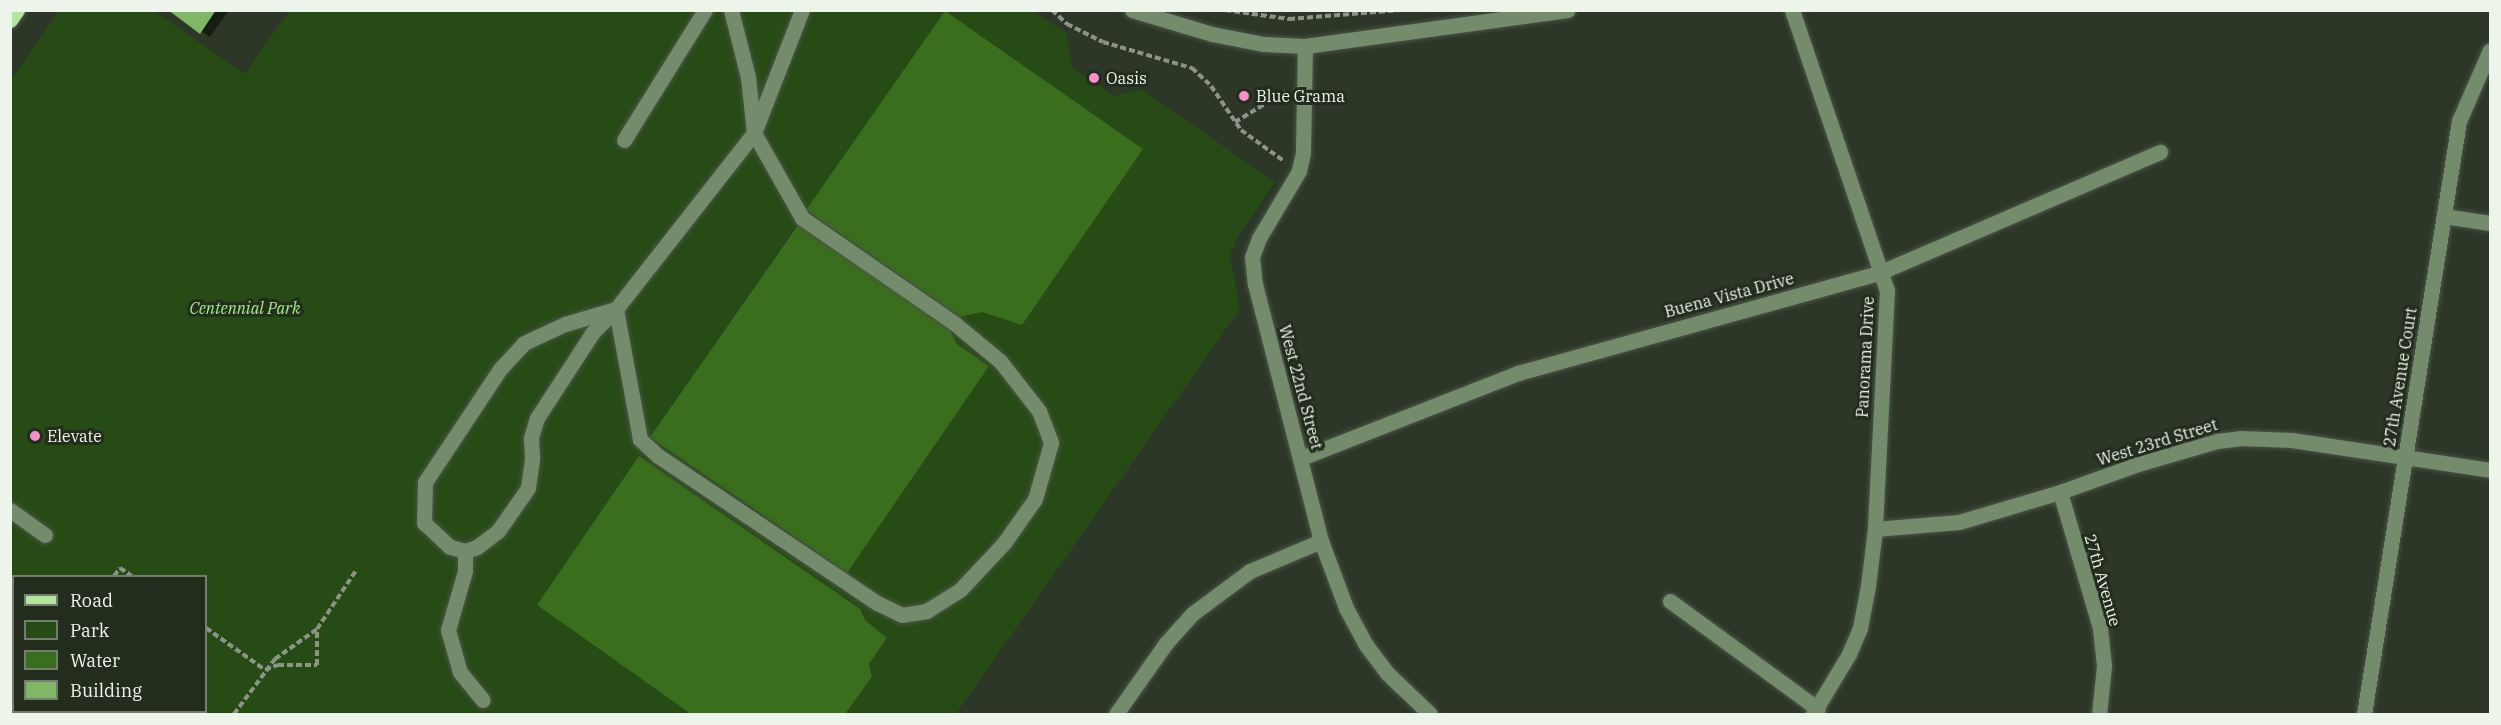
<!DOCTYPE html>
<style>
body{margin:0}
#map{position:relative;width:2501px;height:725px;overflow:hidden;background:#2c3728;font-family:"IBM Plex Serif",serif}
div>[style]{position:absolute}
.green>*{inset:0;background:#274b15}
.water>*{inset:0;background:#396e1c}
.shadow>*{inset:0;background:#0007}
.building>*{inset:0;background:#7fb765}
.path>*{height:4px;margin-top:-2px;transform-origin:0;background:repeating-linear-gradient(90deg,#8b9487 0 6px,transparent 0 9px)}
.roads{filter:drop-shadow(0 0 2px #4b5547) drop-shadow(0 0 2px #4b5547)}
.minor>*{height:15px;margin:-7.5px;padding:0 7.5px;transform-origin:7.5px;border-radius:7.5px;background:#748c6b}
.major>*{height:15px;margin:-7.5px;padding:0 7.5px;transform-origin:7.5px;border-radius:7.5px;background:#b4e59f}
.dots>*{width:16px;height:16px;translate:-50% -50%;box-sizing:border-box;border:3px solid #222d1e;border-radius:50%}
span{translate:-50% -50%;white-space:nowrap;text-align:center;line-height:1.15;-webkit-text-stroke:6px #222d1e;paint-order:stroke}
.poi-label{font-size:16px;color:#edf4ea}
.left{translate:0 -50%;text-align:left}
.street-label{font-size:16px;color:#edf4ea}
.park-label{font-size:16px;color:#a2eb81;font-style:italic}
.frame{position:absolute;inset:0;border:12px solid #edf4ea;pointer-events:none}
.legend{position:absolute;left:12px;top:575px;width:195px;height:138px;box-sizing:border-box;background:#222d1e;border:2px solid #737d70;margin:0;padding:8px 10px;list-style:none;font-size:18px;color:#edf4ea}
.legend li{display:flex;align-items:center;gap:12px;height:30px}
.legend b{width:30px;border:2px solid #737d70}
</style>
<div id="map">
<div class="green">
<i style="clip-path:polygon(evenodd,59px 11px,154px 11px,245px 74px,289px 11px,1033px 11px,1066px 33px,1073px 68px,1114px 96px,1141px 89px,1275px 182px,1238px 236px,1230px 256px,1240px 309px,956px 714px,845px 714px,872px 678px,869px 664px,887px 639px,865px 620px,537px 605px,691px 714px,11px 714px,11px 80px,59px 11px,1143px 149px,1022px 325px,982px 312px,1143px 149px,59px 11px,797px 225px,949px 328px,957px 344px,989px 366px,650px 437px,797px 225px,59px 11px,14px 576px,206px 576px,206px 712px,14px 712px,14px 576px)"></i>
</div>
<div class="water">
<i style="clip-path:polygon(945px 11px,1143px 149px,1022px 325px,982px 312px,960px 317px,806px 210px)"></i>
<i style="clip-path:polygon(798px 225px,949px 328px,957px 344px,989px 366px,847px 573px,650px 437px)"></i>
<i style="clip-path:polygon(639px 456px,860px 609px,865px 620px,887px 638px,869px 664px,872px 677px,845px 714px,691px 714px,537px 605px)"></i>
</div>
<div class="shadow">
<i style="clip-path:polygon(170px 10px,229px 10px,210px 37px)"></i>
</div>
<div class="building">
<i style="clip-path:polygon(168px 10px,216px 10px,200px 34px)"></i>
</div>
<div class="path">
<i style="left:1052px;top:10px;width:21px;rotate:43deg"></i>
<i style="left:1067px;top:24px;width:40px;rotate:26.6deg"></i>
<i style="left:1103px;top:42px;width:93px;rotate:16.3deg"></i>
<i style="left:1192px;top:68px;width:26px;rotate:43deg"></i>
<i style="left:1211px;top:86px;width:53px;rotate:55.7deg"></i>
<i style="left:1241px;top:130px;width:54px;rotate:36deg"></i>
<i style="left:1225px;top:10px;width:65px;rotate:8deg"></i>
<i style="left:1289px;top:19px;width:112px;rotate:-4.6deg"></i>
<i style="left:1235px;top:122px;width:62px;rotate:-31.1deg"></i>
<i style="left:114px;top:576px;width:10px;rotate:-53deg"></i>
<i style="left:120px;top:568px;width:14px;rotate:34deg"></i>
<i style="left:206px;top:628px;width:72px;rotate:35.4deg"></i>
<i style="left:265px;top:670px;width:14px;rotate:-21deg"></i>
<i style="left:278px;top:665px;width:39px"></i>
<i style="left:317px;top:665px;width:36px;rotate:-90deg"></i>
<i style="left:317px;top:629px;width:72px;rotate:-56.3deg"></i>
<i style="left:129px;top:712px;width:4px;rotate:27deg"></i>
<i style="left:234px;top:714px;width:69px;rotate:-53.3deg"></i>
<i style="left:275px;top:659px;width:52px;rotate:-35.5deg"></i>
</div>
<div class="roads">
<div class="minor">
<i style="left:731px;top:10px;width:69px;rotate:75.8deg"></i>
<i style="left:748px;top:77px;width:56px;rotate:83.9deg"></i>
<i style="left:754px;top:133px;width:98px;rotate:60.5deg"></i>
<i style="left:802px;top:218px;width:185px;rotate:34.6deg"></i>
<i style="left:954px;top:323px;width:60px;rotate:39.6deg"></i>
<i style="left:1000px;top:361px;width:63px;rotate:52deg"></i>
<i style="left:1039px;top:411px;width:34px;rotate:69deg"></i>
<i style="left:1051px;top:443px;width:58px;rotate:105.9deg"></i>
<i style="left:1035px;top:499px;width:54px;rotate:125.2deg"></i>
<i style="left:1004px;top:543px;width:64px;rotate:133.1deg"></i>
<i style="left:960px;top:590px;width:39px;rotate:148deg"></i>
<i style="left:927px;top:611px;width:25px;rotate:171deg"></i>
<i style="left:902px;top:615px;width:28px;rotate:-154deg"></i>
<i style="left:877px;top:603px;width:264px;rotate:-146.1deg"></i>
<i style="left:658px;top:456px;width:25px;rotate:-137deg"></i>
<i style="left:640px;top:439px;width:132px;rotate:-100.5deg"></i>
<i style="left:616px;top:309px;width:224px;rotate:-51.9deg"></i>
<i style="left:754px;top:133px;width:132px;rotate:-68.7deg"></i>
<i style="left:1132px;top:10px;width:84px;rotate:16.7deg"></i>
<i style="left:1212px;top:34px;width:53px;rotate:10.9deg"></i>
<i style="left:1264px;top:44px;width:41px;rotate:2.8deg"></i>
<i style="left:1305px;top:46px;width:265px;rotate:-7.8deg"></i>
<i style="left:1792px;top:10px;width:296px;rotate:71.3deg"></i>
<i style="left:1887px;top:290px;width:239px;rotate:92.9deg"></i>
<i style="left:1875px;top:529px;width:57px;rotate:97deg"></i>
<i style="left:1868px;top:586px;width:43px;rotate:100.8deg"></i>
<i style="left:1860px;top:628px;width:28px;rotate:113deg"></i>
<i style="left:1849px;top:654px;width:70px;rotate:121deg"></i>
<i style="left:1305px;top:46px;width:107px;rotate:91.1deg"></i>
<i style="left:1303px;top:153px;width:18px;rotate:103deg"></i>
<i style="left:1299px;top:171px;width:78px;rotate:120.8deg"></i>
<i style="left:1259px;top:238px;width:20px;rotate:110deg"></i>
<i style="left:1252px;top:257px;width:27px;rotate:84deg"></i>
<i style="left:1255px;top:284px;width:265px;rotate:75.6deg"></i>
<i style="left:1321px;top:541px;width:72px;rotate:69.5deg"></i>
<i style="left:1346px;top:608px;width:42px;rotate:61.6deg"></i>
<i style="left:1366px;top:645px;width:36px;rotate:53deg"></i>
<i style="left:1388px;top:674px;width:58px;rotate:43.6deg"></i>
<i style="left:624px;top:140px;width:153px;rotate:-58.1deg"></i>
<i style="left:2444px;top:216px;width:47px;rotate:8.7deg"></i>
<i style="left:616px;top:309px;width:33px;rotate:135deg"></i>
<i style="left:593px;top:332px;width:103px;rotate:123.1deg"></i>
<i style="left:537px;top:418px;width:21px;rotate:107deg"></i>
<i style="left:531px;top:438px;width:21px;rotate:87deg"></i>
<i style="left:532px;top:459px;width:29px;rotate:98deg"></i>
<i style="left:528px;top:488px;width:52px;rotate:124.9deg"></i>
<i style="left:498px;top:531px;width:26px;rotate:143deg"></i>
<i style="left:477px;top:547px;width:13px;rotate:162deg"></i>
<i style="left:465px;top:551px;width:16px;rotate:-165deg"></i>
<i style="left:450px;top:547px;width:35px;rotate:-137deg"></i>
<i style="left:424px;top:523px;width:41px;rotate:-88.6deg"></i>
<i style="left:425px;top:482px;width:136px;rotate:-56.4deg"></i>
<i style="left:500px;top:369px;width:35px;rotate:-47deg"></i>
<i style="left:524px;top:343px;width:45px;rotate:-24.9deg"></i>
<i style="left:565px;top:324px;width:53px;rotate:-16.4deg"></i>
<i style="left:1301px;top:458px;width:233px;rotate:-21.4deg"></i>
<i style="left:1518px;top:373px;width:377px;rotate:-15.5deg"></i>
<i style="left:1881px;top:272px;width:304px;rotate:-23.3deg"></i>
<i style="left:2060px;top:492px;width:142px;rotate:73.6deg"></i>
<i style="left:2100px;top:628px;width:38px;rotate:84deg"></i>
<i style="left:2104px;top:666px;width:48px;rotate:95.9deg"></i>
<i style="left:10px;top:510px;width:43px;rotate:35.5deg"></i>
<i style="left:1875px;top:529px;width:84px;rotate:-4.8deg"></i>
<i style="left:1959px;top:522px;width:105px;rotate:-16.5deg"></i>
<i style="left:2060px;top:492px;width:83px;rotate:-19.7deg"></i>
<i style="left:2138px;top:464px;width:82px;rotate:-16.2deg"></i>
<i style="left:2217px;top:441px;width:23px;rotate:-7deg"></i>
<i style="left:2240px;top:438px;width:52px;rotate:2.2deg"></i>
<i style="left:2292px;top:440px;width:200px;rotate:8.6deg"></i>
<i style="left:465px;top:551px;width:20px;rotate:90deg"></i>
<i style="left:465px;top:571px;width:61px;rotate:106.1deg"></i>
<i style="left:448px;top:630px;width:44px;rotate:74.1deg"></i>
<i style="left:460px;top:672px;width:36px;rotate:51deg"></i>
<i style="left:1670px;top:601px;width:183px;rotate:36.1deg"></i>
<i style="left:1116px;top:714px;width:87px;rotate:-54.8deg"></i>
<i style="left:1166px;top:643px;width:39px;rotate:-48deg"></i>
<i style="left:1192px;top:614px;width:72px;rotate:-36.6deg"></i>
<i style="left:1250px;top:571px;width:77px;rotate:-22.9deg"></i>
<i style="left:2364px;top:714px;width:601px;rotate:-80.9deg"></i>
<i style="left:2459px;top:121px;width:77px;rotate:-66.4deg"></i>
</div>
<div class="major">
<i style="left:10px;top:20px;width:12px;rotate:-55deg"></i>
</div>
</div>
<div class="dots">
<i style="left:1094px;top:78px;background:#f98fca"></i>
<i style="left:1244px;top:96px;background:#f98fca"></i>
<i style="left:35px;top:436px;background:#f98fca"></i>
</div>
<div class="poi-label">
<span class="left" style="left:1106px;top:78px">Oasis</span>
<span class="left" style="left:1256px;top:96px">Blue Grama</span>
<span class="left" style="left:47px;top:436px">Elevate</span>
</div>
<div class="street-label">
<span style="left:1729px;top:295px;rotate:-15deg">Buena Vista Drive</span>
<span style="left:1865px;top:357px;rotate:-87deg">Panorama Drive</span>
<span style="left:2400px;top:377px;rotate:-81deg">27th Avenue Court</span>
<span style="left:1301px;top:387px;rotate:75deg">West 22nd Street</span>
<span style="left:2157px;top:442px;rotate:-17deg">West 23rd Street</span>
<span style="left:2103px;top:580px;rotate:74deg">27th Avenue</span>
</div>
<div class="park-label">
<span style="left:245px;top:308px">Centennial Park</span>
</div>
<div class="frame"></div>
<ul class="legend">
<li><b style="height:8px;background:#b4e59f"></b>Road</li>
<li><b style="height:16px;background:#274b15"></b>Park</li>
<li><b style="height:16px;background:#396e1c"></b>Water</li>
<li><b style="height:16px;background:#7fb765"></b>Building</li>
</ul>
</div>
